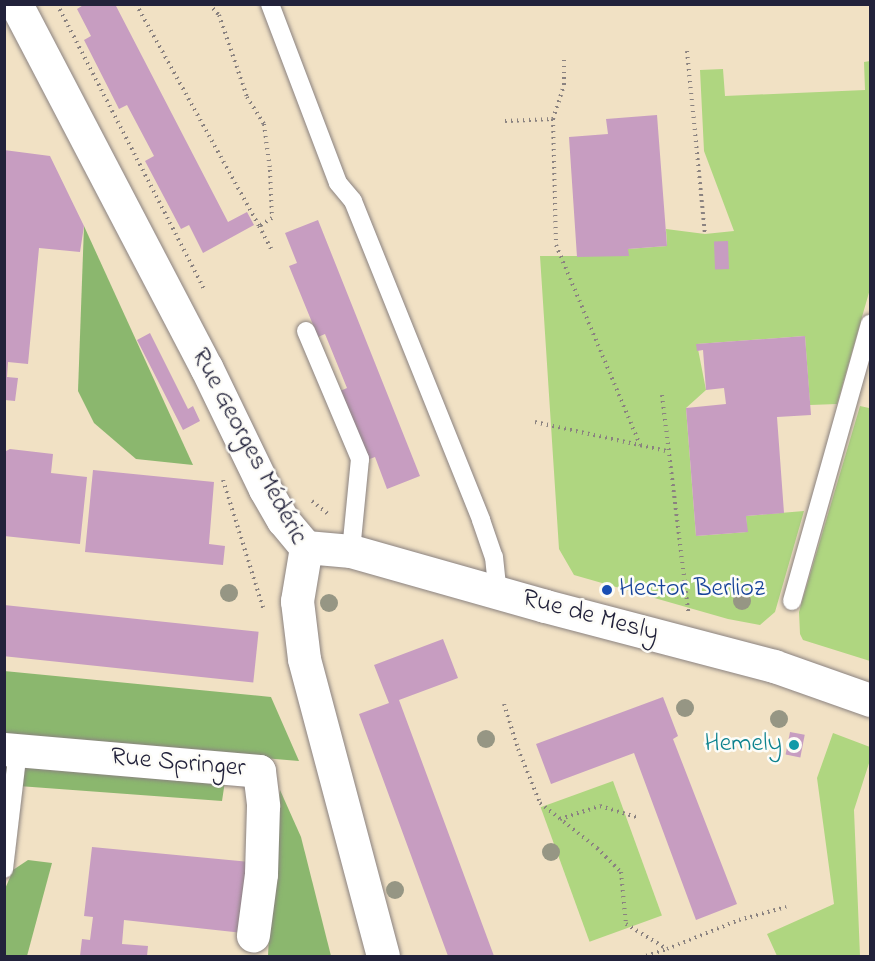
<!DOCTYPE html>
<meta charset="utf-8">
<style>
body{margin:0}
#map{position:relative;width:875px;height:961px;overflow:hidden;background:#f1e1c4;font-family:"Indie Flower",sans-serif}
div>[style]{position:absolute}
.green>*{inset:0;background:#afd680;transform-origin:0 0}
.forest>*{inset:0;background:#8bb76e}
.building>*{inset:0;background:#c79dc1;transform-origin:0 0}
.path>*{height:4px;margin-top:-2px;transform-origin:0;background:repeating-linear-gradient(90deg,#8a8280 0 1.5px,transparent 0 6px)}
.roads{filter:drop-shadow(0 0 2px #8a8280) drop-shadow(0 0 2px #8a8280)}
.service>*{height:18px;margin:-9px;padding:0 9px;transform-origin:9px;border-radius:9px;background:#fff}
.minor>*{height:33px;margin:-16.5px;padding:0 16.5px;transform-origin:16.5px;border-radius:16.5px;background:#fff}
.trees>*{width:18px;height:18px;margin:-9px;border-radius:50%;background:#969684}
.dots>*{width:16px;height:16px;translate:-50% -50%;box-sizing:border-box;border:3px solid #fdfcf7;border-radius:50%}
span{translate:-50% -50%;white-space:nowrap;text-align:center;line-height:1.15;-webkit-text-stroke:5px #fdfcf7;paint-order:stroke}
.street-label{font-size:26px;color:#22223b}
.transit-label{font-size:26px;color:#164399}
.left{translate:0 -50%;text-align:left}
.culture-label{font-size:26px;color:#0d838f}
.right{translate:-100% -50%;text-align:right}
.frame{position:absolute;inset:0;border:6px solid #22223b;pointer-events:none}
</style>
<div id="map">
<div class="green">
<i style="clip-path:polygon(870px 61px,870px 289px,837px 404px,810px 405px,805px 336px,697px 344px,706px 390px,686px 408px,696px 536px,747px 532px,746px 516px,804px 511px,775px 612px,760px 625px,728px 619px,574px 575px,559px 549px,540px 256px,628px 256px,628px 249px,667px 246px,666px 229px,705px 234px,734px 231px,704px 151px,700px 70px,723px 69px,725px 96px,865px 90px,864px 62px)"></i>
<i style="clip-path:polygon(869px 404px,870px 404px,870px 661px,803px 640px,800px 634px,799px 612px,860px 406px,869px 408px)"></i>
<i style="clip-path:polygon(833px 733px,870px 747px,870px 760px,854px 810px,860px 956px,777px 956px,767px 934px,834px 904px,817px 778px)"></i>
<i style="left:613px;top:781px;width:143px;height:77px;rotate:70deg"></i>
</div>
<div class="forest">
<i style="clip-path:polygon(84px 226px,193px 465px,136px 459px,94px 423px,78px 391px)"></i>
<i style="clip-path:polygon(4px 671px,271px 697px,299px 761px,229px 755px,222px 801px,5px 785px)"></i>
<i style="clip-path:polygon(280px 790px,301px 837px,331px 956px,268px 956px,272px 873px)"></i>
<i style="clip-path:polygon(28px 860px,52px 863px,27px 956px,5px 956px,5px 889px,13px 870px)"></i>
</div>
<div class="building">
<i style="clip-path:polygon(85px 4px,115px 4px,228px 222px,247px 212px,254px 225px,203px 253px,189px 225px,181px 229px,145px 161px,154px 156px,127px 105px,119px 109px,84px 40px,91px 36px,77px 9px)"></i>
<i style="clip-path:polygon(657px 115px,667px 246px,628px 249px,629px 256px,577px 257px,569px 137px,608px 134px,606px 119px)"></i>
<i style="clip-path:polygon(4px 150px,50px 156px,84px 226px,80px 252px,39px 248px,28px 364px,8px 362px,7px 377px,18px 378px,15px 401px,5px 400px)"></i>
<i style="clip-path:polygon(318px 220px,420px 476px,387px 489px,375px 457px,367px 460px,340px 391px,347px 388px,325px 334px,318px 337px,289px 266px,297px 263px,285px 233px)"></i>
<i style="left:728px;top:241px;width:28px;height:14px;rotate:88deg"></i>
<i style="clip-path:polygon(150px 333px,188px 409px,193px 406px,200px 421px,183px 430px,137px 340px)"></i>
<i style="clip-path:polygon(805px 336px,811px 415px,777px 417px,784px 513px,746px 516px,748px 532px,696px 536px,686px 408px,726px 404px,724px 388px,706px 390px,703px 350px,697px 351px,696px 344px)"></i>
<i style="clip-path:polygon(10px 449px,53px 454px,51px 473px,87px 477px,80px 544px,4px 536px,4px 452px)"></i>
<i style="clip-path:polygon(93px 470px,214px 482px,209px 544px,225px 546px,223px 565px,85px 552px)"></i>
<i style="left:4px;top:605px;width:256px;height:51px;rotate:6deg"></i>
<i style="clip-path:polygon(443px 639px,458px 678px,399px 700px,494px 956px,448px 956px,359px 714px,389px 703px,374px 665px)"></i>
<i style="clip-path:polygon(663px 697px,678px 736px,673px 739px,737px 904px,696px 920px,634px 753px,551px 784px,536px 744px)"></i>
<i style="left:790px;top:732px;width:15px;height:23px;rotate:11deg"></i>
<i style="clip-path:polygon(92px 847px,250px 862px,243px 933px,124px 920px,122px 944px,148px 946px,147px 956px,80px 956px,82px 939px,90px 940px,93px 917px,84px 916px)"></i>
</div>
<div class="path">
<i style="left:57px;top:4px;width:321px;rotate:62.7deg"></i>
<i style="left:136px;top:4px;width:254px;rotate:61deg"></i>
<i style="left:209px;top:4px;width:15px;rotate:48deg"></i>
<i style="left:219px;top:15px;width:87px;rotate:71.1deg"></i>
<i style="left:247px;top:97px;width:32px;rotate:58deg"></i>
<i style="left:264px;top:124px;width:46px;rotate:82.6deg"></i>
<i style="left:270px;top:170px;width:48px;rotate:87.6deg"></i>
<i style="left:272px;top:218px;width:15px;rotate:148deg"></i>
<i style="left:259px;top:226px;width:26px;rotate:62deg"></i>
<i style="left:687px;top:51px;width:184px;rotate:84.4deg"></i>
<i style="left:553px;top:119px;width:126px;rotate:88.6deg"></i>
<i style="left:556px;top:245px;width:217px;rotate:67.2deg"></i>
<i style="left:505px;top:121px;width:48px;rotate:-2.4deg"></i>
<i style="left:553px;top:119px;width:36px;rotate:-72deg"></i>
<i style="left:564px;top:85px;width:28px;rotate:-90deg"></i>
<i style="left:662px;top:395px;width:218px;rotate:83.1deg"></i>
<i style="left:535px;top:422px;width:135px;rotate:12.4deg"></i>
<i style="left:223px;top:480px;width:134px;rotate:72.6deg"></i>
<i style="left:312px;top:501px;width:22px;rotate:39deg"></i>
<i style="left:504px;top:704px;width:47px;rotate:72.7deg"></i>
<i style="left:518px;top:749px;width:58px;rotate:67.8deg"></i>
<i style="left:540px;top:803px;width:73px;rotate:38.3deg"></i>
<i style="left:597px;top:848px;width:34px;rotate:45deg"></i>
<i style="left:621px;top:872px;width:52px;rotate:84.5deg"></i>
<i style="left:626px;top:924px;width:48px;rotate:31.4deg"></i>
<i style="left:667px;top:949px;width:78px;rotate:-21.9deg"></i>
<i style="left:739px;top:920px;width:49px;rotate:-15.5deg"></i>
<i style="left:560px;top:819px;width:42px;rotate:-18deg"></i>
<i style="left:600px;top:806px;width:39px;rotate:17deg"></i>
<i style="left:646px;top:956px;width:22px;rotate:-18deg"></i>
</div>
<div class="roads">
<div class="service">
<i style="left:270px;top:4px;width:191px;rotate:69.2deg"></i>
<i style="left:338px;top:183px;width:23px;rotate:50deg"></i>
<i style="left:353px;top:201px;width:344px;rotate:68.1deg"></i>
<i style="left:481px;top:520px;width:39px;rotate:71deg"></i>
<i style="left:494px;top:557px;width:36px;rotate:84deg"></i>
<i style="left:306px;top:331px;width:139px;rotate:67.1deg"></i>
<i style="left:360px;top:459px;width:92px;rotate:95.6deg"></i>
<i style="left:792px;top:601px;width:288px;rotate:-74.3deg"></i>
<i style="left:4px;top:869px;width:120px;rotate:-83.3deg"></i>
</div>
<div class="minor">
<i style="left:16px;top:4px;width:410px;rotate:62.4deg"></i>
<i style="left:206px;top:367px;width:136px;rotate:64.2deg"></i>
<i style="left:265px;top:489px;width:36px;rotate:60deg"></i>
<i style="left:283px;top:520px;width:35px;rotate:50deg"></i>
<i style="left:306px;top:547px;width:45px;rotate:5.1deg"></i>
<i style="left:351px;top:551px;width:202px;rotate:15.8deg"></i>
<i style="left:545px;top:606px;width:237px;rotate:14.7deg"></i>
<i style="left:774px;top:666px;width:102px;rotate:19.5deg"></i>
<i style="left:306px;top:547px;width:55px;rotate:99.5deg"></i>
<i style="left:297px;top:601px;width:58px;rotate:83.1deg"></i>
<i style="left:304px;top:659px;width:307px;rotate:75.1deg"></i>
<i style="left:4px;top:749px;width:256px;rotate:4.9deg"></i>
<i style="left:259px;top:771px;width:35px;rotate:83deg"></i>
<i style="left:263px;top:806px;width:68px;rotate:91.7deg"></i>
<i style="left:261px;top:874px;width:62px;rotate:97.5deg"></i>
</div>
</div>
<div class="trees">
<i style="left:229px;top:593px"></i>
<i style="left:742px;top:601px"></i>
<i style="left:329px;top:603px"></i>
<i style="left:685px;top:708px"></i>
<i style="left:779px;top:719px"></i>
<i style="left:486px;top:739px"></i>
<i style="left:551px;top:852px"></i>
<i style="left:395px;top:890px"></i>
</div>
<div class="dots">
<i style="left:607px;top:590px;background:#1a4fb4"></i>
<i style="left:794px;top:745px;background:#0f9aa8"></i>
</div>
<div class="street-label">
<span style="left:248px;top:447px;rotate:62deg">Rue Georges Médéric</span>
<span style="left:590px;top:617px;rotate:15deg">Rue de Mesly</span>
<span style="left:178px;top:764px;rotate:5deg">Rue Springer</span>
</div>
<div class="transit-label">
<span class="left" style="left:619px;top:590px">Hector Berlioz</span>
</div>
<div class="culture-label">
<span class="right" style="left:782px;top:745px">Hemely</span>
</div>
<div class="frame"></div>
</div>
